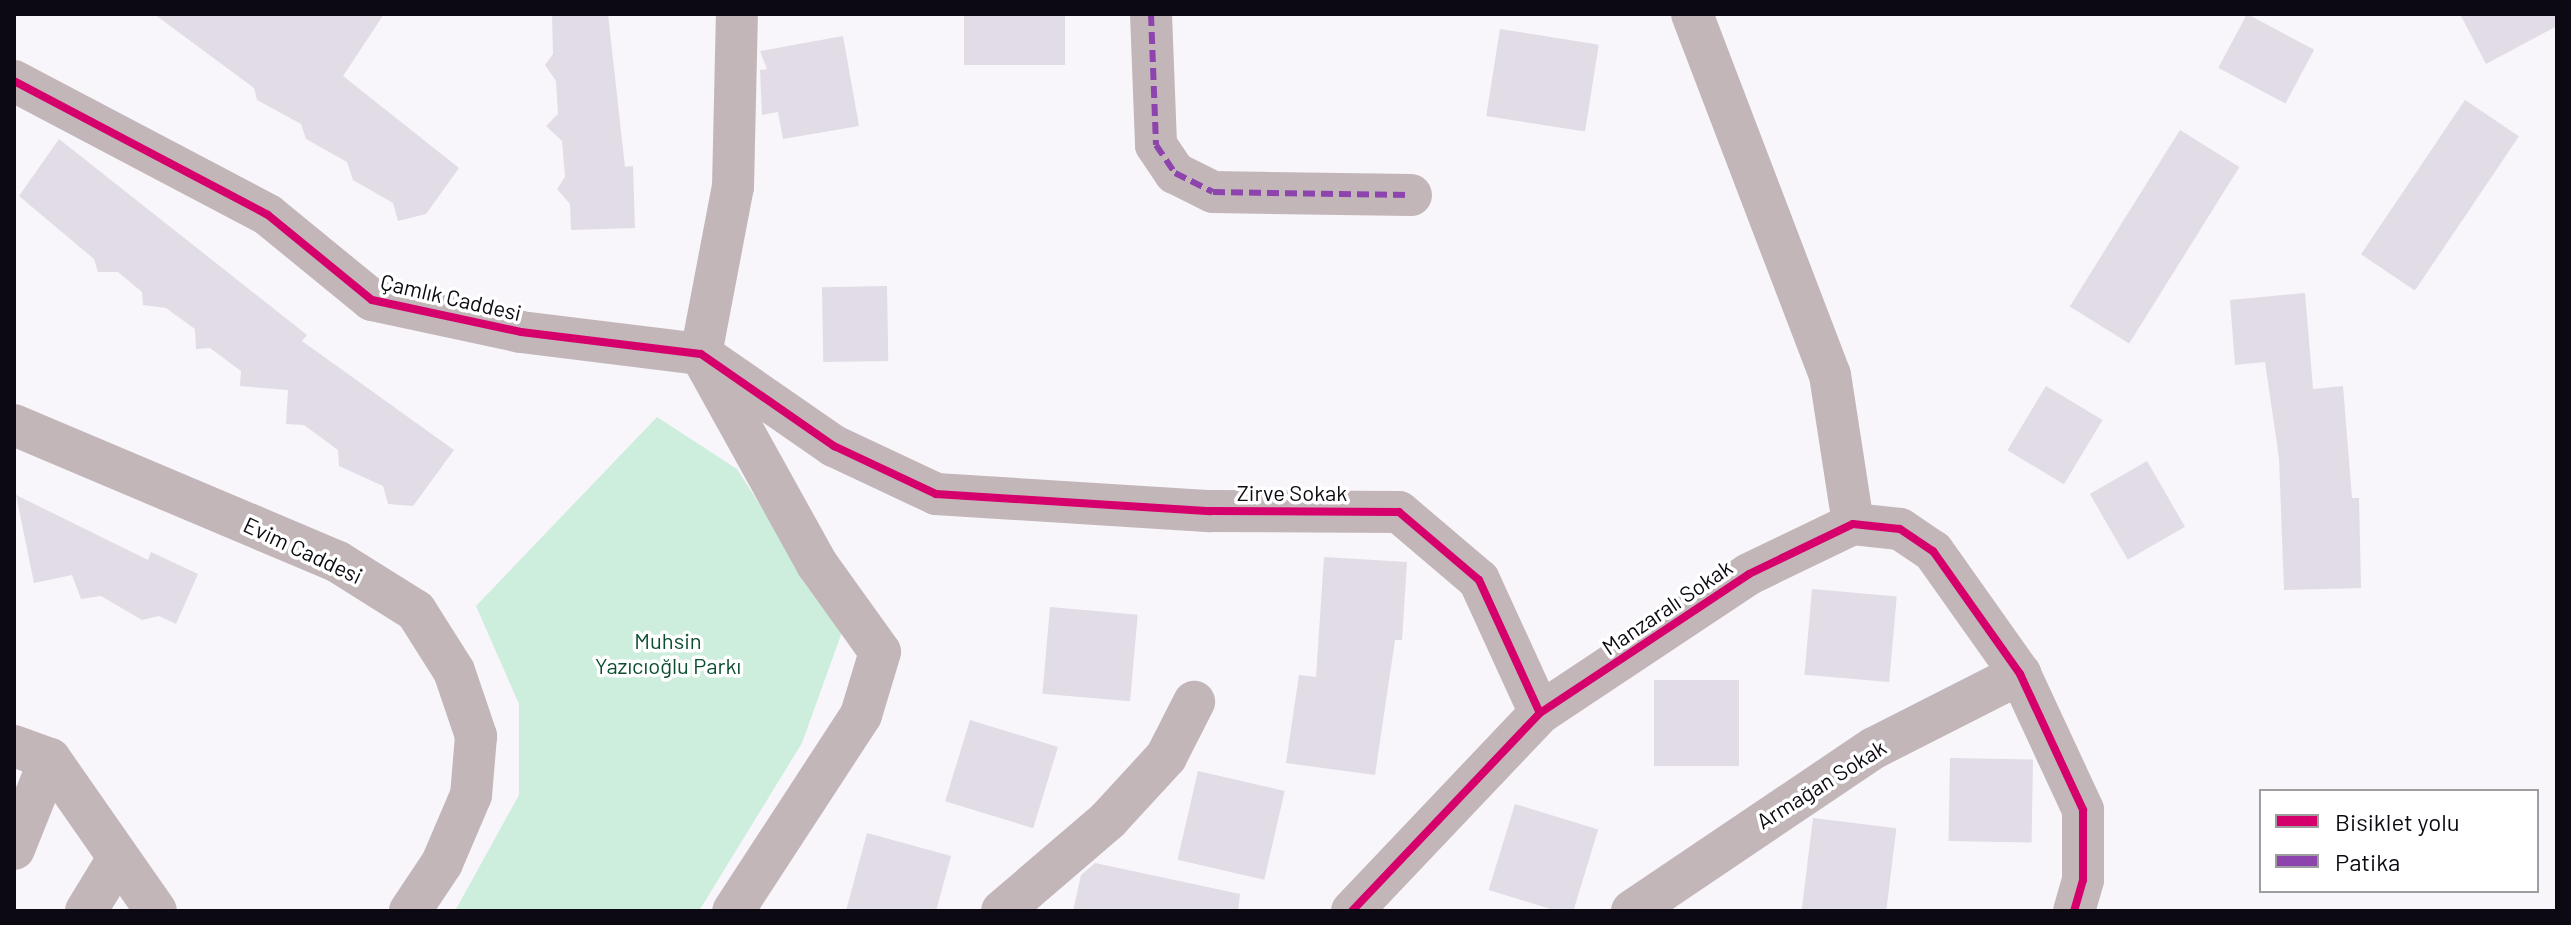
<!DOCTYPE html>
<meta charset="utf-8">
<style>
body{margin:0}
#map{position:relative;width:2571px;height:925px;overflow:hidden;background:#f8f5fb;font-family:Barlow,sans-serif}
div>[style]{position:absolute}
.green>*{inset:0;background:#cdeedc}
.building>*{inset:0;background:#e2dce6;transform-origin:0 0}
.street>*{height:42px;margin:-21px;padding:0 21px;transform-origin:21px;border-radius:21px;background:#c2b6b9}
.quiet>*{height:6px;margin-top:-3px;transform-origin:0;background:repeating-linear-gradient(90deg,#8e44ad 0 12px,transparent 0 18px)}
.cycleway>*{height:8px;margin:-4px;padding:0 4px;transform-origin:4px;border-radius:4px;background:#d6006c}
span{translate:-50% -50%;white-space:nowrap;text-align:center;line-height:1.15;-webkit-text-stroke:7px #fff;paint-order:stroke}
.street-label{font-size:22px;color:#0d0912}
.park-label{font-size:22px;color:#0c4e31}
.frame{position:absolute;inset:0;border:16px solid #0d0912;pointer-events:none}
.legend{position:absolute;left:2259px;top:789px;width:280px;height:104px;box-sizing:border-box;background:#fff;border:2px solid #9e9da0;margin:0;padding:10px 14px;list-style:none;font-size:24px;color:#0d0912}
.legend li{display:flex;align-items:center;gap:16px;height:40px}
.legend b{width:40px;border:2px solid #9e9da0}
</style>
<div id="map">
<div class="green">
<i style="clip-path:polygon(657px 417px,737px 469px,842px 632px,802px 743px,699px 911px,455px 911px,519px 795px,519px 704px,476px 606px)"></i>
</div>
<div class="building">
<i style="clip-path:polygon(154px 14px,384px 14px,343px 76px,459px 168px,426px 214px,398px 221px,393px 203px,353px 180px,347px 162px,306px 139px,301px 124px,257px 100px,254px 88px)"></i>
<i style="clip-path:polygon(552px 14px,608px 14px,625px 167px,633px 166px,635px 228px,571px 230px,570px 204px,557px 189px,565px 177px,562px 141px,546px 126px,558px 114px,556px 81px,545px 65px,553px 54px)"></i>
<i style="left:964px;top:14px;width:101px;height:51px"></i>
<i style="left:2247px;top:14px;width:76px;height:61px;rotate:28deg"></i>
<i style="clip-path:polygon(2460px 14px,2557px 14px,2557px 26px,2486px 64px)"></i>
<i style="left:1500px;top:29px;width:100px;height:88px;rotate:9deg"></i>
<i style="clip-path:polygon(843px 36px,859px 126px,783px 139px,778px 112px,762px 115px,760px 70px,767px 69px,760px 51px)"></i>
<i style="left:2465px;top:100px;width:65px;height:186px;rotate:34deg"></i>
<i style="left:2180px;top:130px;width:70px;height:208px;rotate:32deg"></i>
<i style="clip-path:polygon(59px 139px,307px 335px,302px 341px,454px 450px,413px 506px,388px 504px,383px 486px,339px 466px,338px 450px,304px 425px,286px 424px,288px 390px,240px 386px,241px 371px,210px 348px,196px 349px,195px 329px,166px 308px,143px 305px,142px 292px,118px 272px,98px 272px,94px 259px,19px 196px)"></i>
<i style="left:887px;top:286px;width:75px;height:65px;rotate:89deg"></i>
<i style="clip-path:polygon(2305px 293px,2313px 389px,2343px 386px,2352px 498px,2359px 498px,2361px 588px,2284px 590px,2279px 458px,2265px 362px,2235px 365px,2230px 300px)"></i>
<i style="left:2046px;top:386px;width:66px;height:75px;rotate:31deg"></i>
<i style="left:2147px;top:461px;width:76px;height:66px;rotate:60deg"></i>
<i style="clip-path:polygon(16px 495px,148px 560px,151px 552px,198px 574px,176px 624px,159px 616px,142px 620px,101px 596px,81px 599px,72px 575px,34px 583px)"></i>
<i style="clip-path:polygon(1324px 557px,1407px 562px,1402px 640px,1395px 640px,1375px 775px,1286px 763px,1299px 675px,1316px 677px)"></i>
<i style="left:1812px;top:589px;width:85px;height:86px;rotate:5deg"></i>
<i style="left:1050px;top:607px;width:88px;height:87px;rotate:5deg"></i>
<i style="left:1739px;top:680px;width:86px;height:85px;rotate:90deg"></i>
<i style="left:970px;top:720px;width:92px;height:85px;rotate:17deg"></i>
<i style="left:1950px;top:758px;width:83px;height:83px;rotate:1deg"></i>
<i style="left:1198px;top:771px;width:89px;height:91px;rotate:13deg"></i>
<i style="left:1515px;top:804px;width:87px;height:90px;rotate:17deg"></i>
<i style="left:1813px;top:818px;width:84px;height:94px;rotate:7deg"></i>
<i style="clip-path:polygon(867px 833px,951px 856px,936px 911px,846px 911px)"></i>
<i style="clip-path:polygon(1095px 863px,1240px 894px,1238px 911px,1073px 911px,1081px 875px)"></i>
</div>
<div class="street">
<i style="left:1151px;top:14px;width:131px;rotate:87.8deg"></i>
<i style="left:1156px;top:145px;width:34px;rotate:56deg"></i>
<i style="left:1175px;top:173px;width:42px;rotate:26.6deg"></i>
<i style="left:1213px;top:192px;width:198px;rotate:0.9deg"></i>
<i style="left:1692px;top:14px;width:386px;rotate:69.1deg"></i>
<i style="left:1830px;top:375px;width:151px;rotate:81.2deg"></i>
<i style="left:14px;top:81px;width:287px;rotate:27.8deg"></i>
<i style="left:268px;top:215px;width:134px;rotate:39.3deg"></i>
<i style="left:372px;top:300px;width:152px;rotate:12.1deg"></i>
<i style="left:521px;top:332px;width:181px;rotate:7deg"></i>
<i style="left:701px;top:354px;width:162px;rotate:34.7deg"></i>
<i style="left:834px;top:446px;width:113px;rotate:25.2deg"></i>
<i style="left:936px;top:494px;width:275px;rotate:3.6deg"></i>
<i style="left:1210px;top:511px;width:189px;rotate:0.3deg"></i>
<i style="left:1399px;top:512px;width:105px;rotate:40.4deg"></i>
<i style="left:1479px;top:580px;width:146px;rotate:65.4deg"></i>
<i style="left:701px;top:354px;width:170px;rotate:-79.2deg"></i>
<i style="left:733px;top:187px;width:173px;rotate:-88.7deg"></i>
<i style="left:705px;top:362px;width:231px;rotate:61deg"></i>
<i style="left:817px;top:564px;width:108px;rotate:54.4deg"></i>
<i style="left:880px;top:652px;width:66px;rotate:106.8deg"></i>
<i style="left:861px;top:715px;width:234px;rotate:123.1deg"></i>
<i style="left:14px;top:425px;width:352px;rotate:22.9deg"></i>
<i style="left:338px;top:562px;width:92px;rotate:32.1deg"></i>
<i style="left:416px;top:611px;width:71px;rotate:57.7deg"></i>
<i style="left:454px;top:671px;width:69px;rotate:71.3deg"></i>
<i style="left:476px;top:736px;width:59px;rotate:94.8deg"></i>
<i style="left:471px;top:795px;width:74px;rotate:113.1deg"></i>
<i style="left:442px;top:863px;width:58px;rotate:123.7deg"></i>
<i style="left:14px;top:746px;width:38px;rotate:20deg"></i>
<i style="left:50px;top:759px;width:185px;rotate:55.1deg"></i>
<i style="left:14px;top:849px;width:97px;rotate:-68.2deg"></i>
<i style="left:86px;top:911px;width:60px;rotate:-58.7deg"></i>
<i style="left:1002px;top:911px;width:140px;rotate:-40.6deg"></i>
<i style="left:1108px;top:820px;width:86px;rotate:-47.4deg"></i>
<i style="left:1166px;top:757px;width:62px;rotate:-63deg"></i>
<i style="left:1352px;top:911px;width:273px;rotate:-46.5deg"></i>
<i style="left:1540px;top:713px;width:251px;rotate:-33.6deg"></i>
<i style="left:1749px;top:574px;width:115px;rotate:-25.7deg"></i>
<i style="left:1853px;top:524px;width:47px;rotate:6.1deg"></i>
<i style="left:1900px;top:529px;width:40px;rotate:34deg"></i>
<i style="left:1933px;top:551px;width:151px;rotate:54.7deg"></i>
<i style="left:2020px;top:674px;width:150px;rotate:65.1deg"></i>
<i style="left:2083px;top:810px;width:70px;rotate:90deg"></i>
<i style="left:2083px;top:880px;width:32px;rotate:106deg"></i>
<i style="left:1632px;top:911px;width:292px;rotate:-34deg"></i>
<i style="left:1874px;top:748px;width:164px;rotate:-26.9deg"></i>
</div>
<div class="quiet">
<i style="left:1151px;top:14px;width:131px;rotate:87.8deg"></i>
<i style="left:1156px;top:145px;width:34px;rotate:56deg"></i>
<i style="left:1175px;top:173px;width:42px;rotate:26.6deg"></i>
<i style="left:1213px;top:192px;width:198px;rotate:0.9deg"></i>
</div>
<div class="cycleway">
<i style="left:14px;top:81px;width:287px;rotate:27.8deg"></i>
<i style="left:268px;top:215px;width:134px;rotate:39.3deg"></i>
<i style="left:372px;top:300px;width:152px;rotate:12.1deg"></i>
<i style="left:521px;top:332px;width:181px;rotate:7deg"></i>
<i style="left:701px;top:354px;width:162px;rotate:34.7deg"></i>
<i style="left:834px;top:446px;width:113px;rotate:25.2deg"></i>
<i style="left:936px;top:494px;width:275px;rotate:3.6deg"></i>
<i style="left:1210px;top:511px;width:189px;rotate:0.3deg"></i>
<i style="left:1399px;top:512px;width:105px;rotate:40.4deg"></i>
<i style="left:1479px;top:580px;width:146px;rotate:65.4deg"></i>
<i style="left:1352px;top:911px;width:273px;rotate:-46.5deg"></i>
<i style="left:1540px;top:713px;width:251px;rotate:-33.6deg"></i>
<i style="left:1749px;top:574px;width:115px;rotate:-25.7deg"></i>
<i style="left:1853px;top:524px;width:47px;rotate:6.1deg"></i>
<i style="left:1900px;top:529px;width:40px;rotate:34deg"></i>
<i style="left:1933px;top:551px;width:151px;rotate:54.7deg"></i>
<i style="left:2020px;top:674px;width:150px;rotate:65.1deg"></i>
<i style="left:2083px;top:810px;width:70px;rotate:90deg"></i>
<i style="left:2083px;top:880px;width:32px;rotate:106deg"></i>
</div>
<div class="street-label">
<span style="left:451px;top:297px;rotate:13deg">Çamlık Caddesi</span>
<span style="left:1292px;top:493px">Zirve Sokak</span>
<span style="left:303px;top:550px;rotate:25deg">Evim Caddesi</span>
<span style="left:1667px;top:607px;rotate:-34deg">Manzaralı Sokak</span>
<span style="left:1821px;top:784px;rotate:-32deg">Armağan Sokak</span>
</div>
<div class="park-label">
<span style="left:668px;top:653px">Muhsin<br>Yazıcıoğlu Parkı</span>
</div>
<div class="frame"></div>
<ul class="legend">
<li><b style="height:10px;background:#d6006c"></b>Bisiklet yolu</li>
<li><b style="height:10px;background:#8e44ad"></b>Patika</li>
</ul>
</div>
